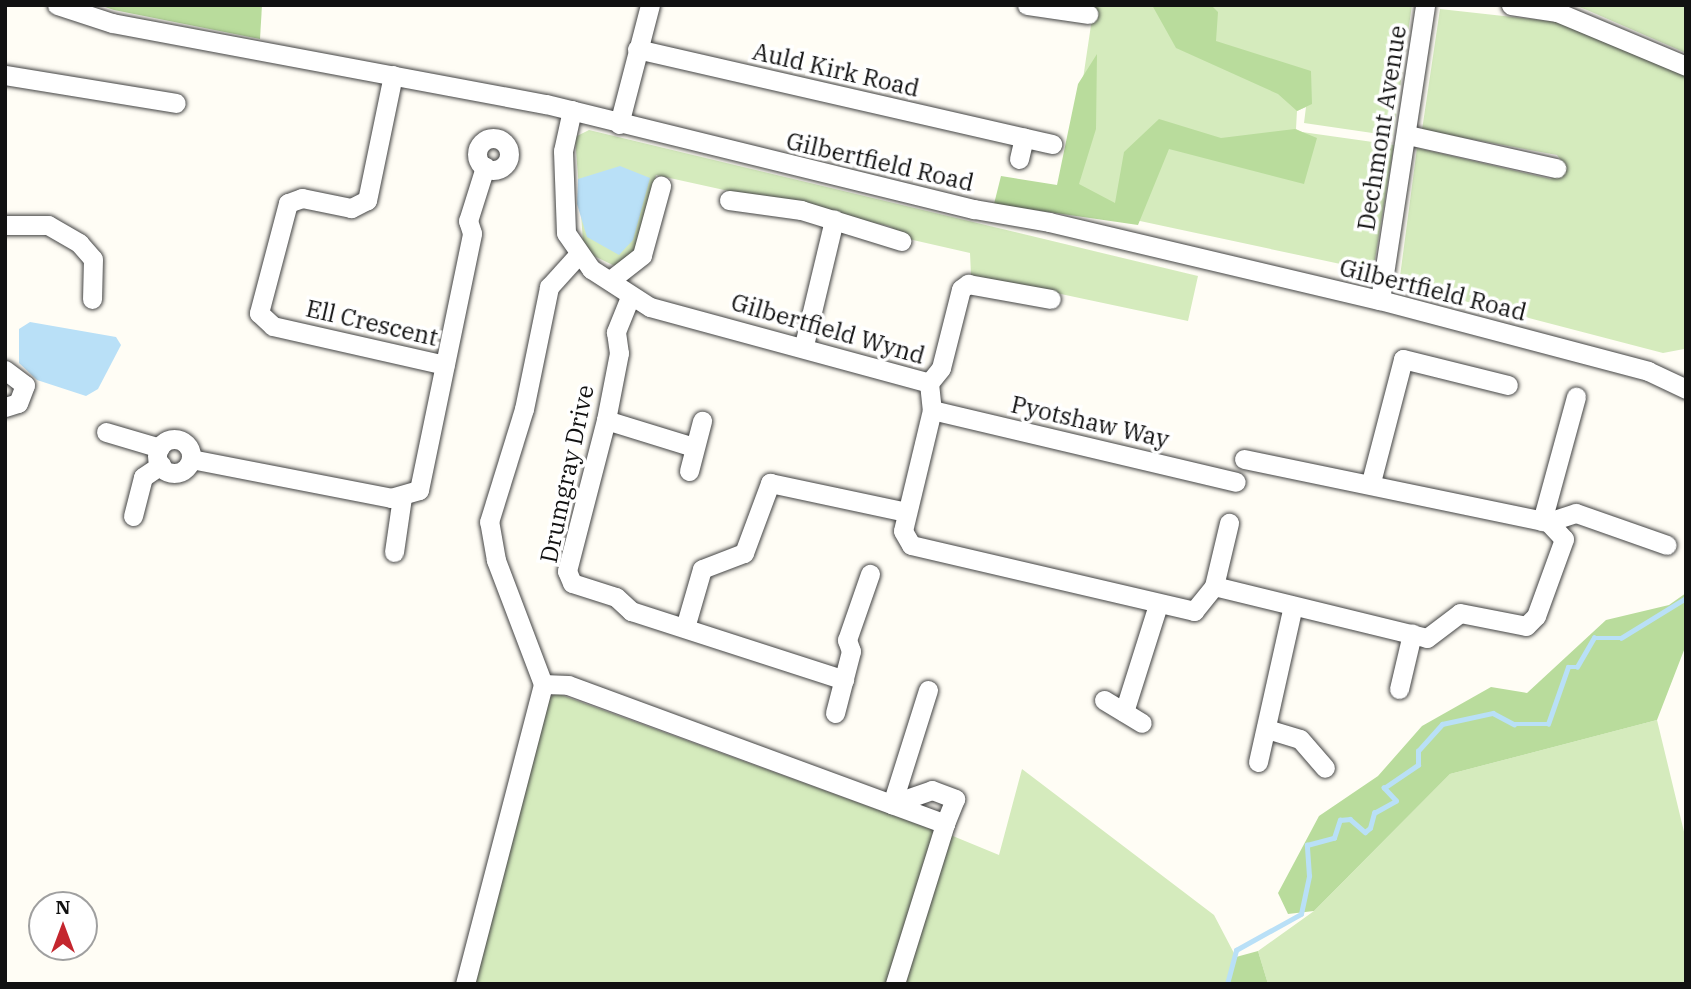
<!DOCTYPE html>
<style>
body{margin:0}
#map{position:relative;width:1691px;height:989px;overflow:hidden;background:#fffdf5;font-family:"IBM Plex Serif",serif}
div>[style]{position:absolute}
.green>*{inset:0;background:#d5ebbd}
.forest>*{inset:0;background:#b9dc9c}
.water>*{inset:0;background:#b9e0f7}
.stream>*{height:4.5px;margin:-2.25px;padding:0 2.25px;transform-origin:2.25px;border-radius:2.25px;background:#b9e0f7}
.roads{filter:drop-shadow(0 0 2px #444) drop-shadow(0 0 2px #444)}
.minor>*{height:19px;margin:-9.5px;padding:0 9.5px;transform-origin:9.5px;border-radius:9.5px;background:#fff}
.minor>.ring{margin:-9.5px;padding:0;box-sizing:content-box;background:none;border:19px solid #fff;border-radius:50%}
span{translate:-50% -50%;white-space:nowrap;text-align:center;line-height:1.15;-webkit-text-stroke:7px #fff;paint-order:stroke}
.street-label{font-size:24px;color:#111}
.frame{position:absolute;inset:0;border:7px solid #111;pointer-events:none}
.north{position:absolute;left:28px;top:891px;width:70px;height:70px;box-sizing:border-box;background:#fff;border:2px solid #a0a0a0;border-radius:50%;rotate:0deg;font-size:19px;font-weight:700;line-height:28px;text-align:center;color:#111}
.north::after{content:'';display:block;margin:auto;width:24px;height:32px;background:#c4262e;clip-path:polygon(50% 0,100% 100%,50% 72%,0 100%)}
</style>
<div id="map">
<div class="green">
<i style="clip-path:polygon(1094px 5px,1412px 5px,1393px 136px,1304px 123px,1306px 107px,1297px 111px,1296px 129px,1302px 132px,1394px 145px,1373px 271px,1140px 221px,1063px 213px)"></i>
<i style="clip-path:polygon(1574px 5px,1686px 5px,1686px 53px,1587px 10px)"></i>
<i style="clip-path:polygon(1440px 9px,1557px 22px,1686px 76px,1684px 349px,1663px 353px,1399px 284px,1417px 148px,1551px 179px,1564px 164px,1557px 155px,1422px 130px)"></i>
<i style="clip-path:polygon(589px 130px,1198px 276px,1188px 321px,971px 275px,970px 253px,913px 240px,889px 226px,656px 175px,636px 254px,617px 267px,594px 256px,583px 241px,575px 137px)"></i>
<i style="clip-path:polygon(556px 693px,936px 831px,888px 984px,474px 984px,548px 699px)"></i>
<i style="clip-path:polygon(1657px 720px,1686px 840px,1686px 984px,1268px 984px,1258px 951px,1314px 911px,1450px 774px)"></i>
<i style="clip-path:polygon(1022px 769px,1214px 915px,1236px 957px,1225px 984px,903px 984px,948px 834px,999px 855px)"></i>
</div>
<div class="forest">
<i style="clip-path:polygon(99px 5px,262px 5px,260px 39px,114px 10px)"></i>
<i style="clip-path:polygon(1152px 5px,1211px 5px,1218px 12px,1216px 41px,1311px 71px,1312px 104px,1297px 111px,1278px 94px,1176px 48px)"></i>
<i style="clip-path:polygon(1097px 54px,1096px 129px,1079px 184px,1115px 203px,1124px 152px,1159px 119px,1221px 138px,1295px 129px,1317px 138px,1304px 184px,1169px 149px,1138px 225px,994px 204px,1001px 176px,1057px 185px,1078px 84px)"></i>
<i style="clip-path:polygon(1686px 593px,1686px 645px,1657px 720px,1450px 774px,1314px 911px,1288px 914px,1278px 893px,1319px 816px,1378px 776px,1422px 726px,1491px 687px,1527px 693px,1606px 620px,1669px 605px)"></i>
<i style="clip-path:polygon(1258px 951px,1268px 984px,1225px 984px,1236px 957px)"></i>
</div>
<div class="water">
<i style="clip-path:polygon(620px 166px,650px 178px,633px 240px,619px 255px,587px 237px,577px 204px,578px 179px)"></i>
<i style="clip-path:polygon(30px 322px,116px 337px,121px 345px,98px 389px,86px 396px,37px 380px,19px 363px,19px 329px)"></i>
</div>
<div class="stream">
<i style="left:1227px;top:984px;width:35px;rotate:-75deg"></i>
<i style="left:1236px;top:950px;width:74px;rotate:-29deg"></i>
<i style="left:1301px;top:914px;width:39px;rotate:-78deg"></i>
<i style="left:1309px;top:876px;width:31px;rotate:-94deg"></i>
<i style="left:1307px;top:845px;width:28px;rotate:-15deg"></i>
<i style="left:1334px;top:838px;width:19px;rotate:-72deg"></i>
<i style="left:1340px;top:820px;width:10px;rotate:-6deg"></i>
<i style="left:1350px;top:819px;width:20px;rotate:41deg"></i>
<i style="left:1365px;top:832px;width:6px;rotate:-39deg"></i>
<i style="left:1370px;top:828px;width:16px;rotate:-75deg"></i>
<i style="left:1374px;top:813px;width:25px;rotate:-29deg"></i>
<i style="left:1396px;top:801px;width:18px;rotate:-133deg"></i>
<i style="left:1384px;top:788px;width:41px;rotate:-34.1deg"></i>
<i style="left:1418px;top:765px;width:14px;rotate:-90deg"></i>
<i style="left:1418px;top:751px;width:36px;rotate:-48deg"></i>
<i style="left:1442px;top:724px;width:52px;rotate:-12.2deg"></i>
<i style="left:1493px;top:713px;width:24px;rotate:28deg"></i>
<i style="left:1514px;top:724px;width:34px"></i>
<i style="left:1548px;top:724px;width:60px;rotate:-70.7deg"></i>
<i style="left:1568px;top:667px;width:9px"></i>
<i style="left:1577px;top:667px;width:34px;rotate:-60deg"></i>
<i style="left:1594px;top:638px;width:27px"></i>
<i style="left:1621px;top:638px;width:76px;rotate:-31.6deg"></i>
</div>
<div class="roads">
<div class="minor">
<i style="left:57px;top:5px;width:58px;rotate:18.1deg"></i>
<i style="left:112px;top:23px;width:441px;rotate:10.6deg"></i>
<i style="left:546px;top:104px;width:441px;rotate:13.8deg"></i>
<i style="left:974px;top:209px;width:76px;rotate:9.8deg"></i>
<i style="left:1049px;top:222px;width:340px;rotate:13.3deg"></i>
<i style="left:1380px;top:300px;width:277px;rotate:14.8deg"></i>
<i style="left:1648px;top:371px;width:42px;rotate:25.3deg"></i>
<i style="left:1027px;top:5px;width:62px;rotate:8.4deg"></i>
<i style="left:1511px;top:5px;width:47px;rotate:8.7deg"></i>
<i style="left:1557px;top:12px;width:140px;rotate:22.7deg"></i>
<i style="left:637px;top:49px;width:426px;rotate:12.9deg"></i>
<i style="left:5px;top:75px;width:173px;rotate:9.3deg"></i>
<i style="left:393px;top:75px;width:128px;rotate:101.7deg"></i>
<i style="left:367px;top:200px;width:18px;rotate:153deg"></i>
<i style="left:351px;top:208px;width:50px;rotate:-168.5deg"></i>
<i style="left:302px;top:198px;width:15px;rotate:160deg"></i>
<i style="left:288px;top:203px;width:114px;rotate:104.8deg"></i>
<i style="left:259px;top:313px;width:19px;rotate:43deg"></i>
<i style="left:273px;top:326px;width:176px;rotate:12.8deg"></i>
<i style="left:572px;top:110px;width:42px;rotate:102.4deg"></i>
<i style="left:563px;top:151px;width:82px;rotate:87.9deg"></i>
<i style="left:566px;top:233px;width:44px;rotate:55.2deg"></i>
<i style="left:591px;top:269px;width:70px;rotate:32.8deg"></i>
<i style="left:650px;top:307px;width:289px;rotate:15.2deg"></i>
<i style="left:929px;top:383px;width:27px;rotate:84deg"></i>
<i style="left:932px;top:410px;width:124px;rotate:103.5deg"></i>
<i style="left:903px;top:531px;width:16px;rotate:60deg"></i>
<i style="left:911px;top:545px;width:291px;rotate:13.1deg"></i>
<i style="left:1194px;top:611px;width:32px;rotate:-51deg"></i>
<i style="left:1214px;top:586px;width:65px;rotate:-76.6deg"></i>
<i style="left:619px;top:124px;width:123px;rotate:-75.4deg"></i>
<i style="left:1408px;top:135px;width:152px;rotate:12.6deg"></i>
<i class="ring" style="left:477px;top:138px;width:13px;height:13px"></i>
<i style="left:1019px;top:159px;width:22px;rotate:-77deg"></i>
<i style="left:729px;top:200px;width:73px;rotate:7.9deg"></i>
<i style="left:801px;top:210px;width:105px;rotate:17.2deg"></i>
<i style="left:5px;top:225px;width:43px"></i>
<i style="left:48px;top:225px;width:36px;rotate:30deg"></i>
<i style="left:79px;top:243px;width:21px;rotate:49deg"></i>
<i style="left:93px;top:259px;width:40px;rotate:91.4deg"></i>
<i style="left:613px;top:278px;width:37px;rotate:-38deg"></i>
<i style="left:642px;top:255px;width:72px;rotate:-74.6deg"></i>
<i style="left:630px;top:297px;width:38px;rotate:112deg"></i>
<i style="left:616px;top:332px;width:21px;rotate:82deg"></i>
<i style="left:619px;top:353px;width:68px;rotate:101deg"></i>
<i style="left:606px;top:420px;width:156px;rotate:104.5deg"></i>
<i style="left:567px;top:571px;width:13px;rotate:67deg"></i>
<i style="left:572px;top:583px;width:46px;rotate:17.7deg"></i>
<i style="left:616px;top:597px;width:21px;rotate:43deg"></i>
<i style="left:631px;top:611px;width:224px;rotate:17.9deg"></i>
<i style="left:1380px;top:300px;width:298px;rotate:-81.3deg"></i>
<i style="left:804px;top:345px;width:129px;rotate:-76.5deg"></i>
<i style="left:5px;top:370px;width:25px;rotate:37deg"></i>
<i style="left:25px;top:385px;width:19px;rotate:111deg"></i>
<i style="left:18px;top:403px;width:14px;rotate:163deg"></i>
<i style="left:929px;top:383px;width:19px;rotate:-51deg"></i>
<i style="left:941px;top:368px;width:81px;rotate:-75.8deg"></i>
<i style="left:961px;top:289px;width:9px;rotate:-36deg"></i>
<i style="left:968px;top:284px;width:84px;rotate:10.2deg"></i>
<i style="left:932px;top:410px;width:312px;rotate:13.3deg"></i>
<i style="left:606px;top:420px;width:92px;rotate:17.1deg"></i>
<i style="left:106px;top:432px;width:56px;rotate:16.5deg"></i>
<i class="ring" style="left:157px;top:439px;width:15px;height:15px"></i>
<i style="left:191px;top:459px;width:204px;rotate:11deg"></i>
<i style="left:391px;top:498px;width:29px;rotate:-16deg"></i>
<i style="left:419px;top:490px;width:262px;rotate:-78.3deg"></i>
<i style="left:472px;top:233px;width:13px;rotate:-108deg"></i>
<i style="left:468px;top:221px;width:57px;rotate:-72.5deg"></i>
<i style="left:1244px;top:459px;width:310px;rotate:11.7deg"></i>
<i style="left:1548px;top:522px;width:29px;rotate:-18deg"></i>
<i style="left:1576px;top:513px;width:96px;rotate:19.4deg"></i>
<i style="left:689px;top:471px;width:52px;rotate:-75.4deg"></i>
<i style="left:1371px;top:482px;width:127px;rotate:-75.4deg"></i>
<i style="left:1403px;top:359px;width:108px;rotate:13.9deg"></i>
<i style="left:133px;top:516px;width:40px;rotate:-75.6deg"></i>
<i style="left:143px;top:477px;width:22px;rotate:-34deg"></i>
<i style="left:1542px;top:521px;width:129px;rotate:-74.7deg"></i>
<i style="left:394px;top:552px;width:56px;rotate:-81.7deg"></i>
<i style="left:1214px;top:586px;width:219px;rotate:13.7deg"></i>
<i style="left:1427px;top:638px;width:41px;rotate:-37.1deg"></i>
<i style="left:1460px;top:613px;width:67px;rotate:11.1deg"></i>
<i style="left:1526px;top:626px;width:14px;rotate:-45deg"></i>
<i style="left:1536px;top:616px;width:82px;rotate:-70deg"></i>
<i style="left:1564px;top:539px;width:23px;rotate:-133deg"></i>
<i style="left:686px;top:624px;width:57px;rotate:-73.8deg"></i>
<i style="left:702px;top:569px;width:45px;rotate:-20.9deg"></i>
<i style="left:744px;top:553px;width:75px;rotate:-69.6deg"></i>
<i style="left:770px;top:483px;width:140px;rotate:12deg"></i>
<i style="left:543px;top:684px;width:25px;rotate:2deg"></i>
<i style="left:568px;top:685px;width:402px;rotate:20.2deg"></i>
<i style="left:945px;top:824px;width:168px;rotate:107.4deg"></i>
<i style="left:1399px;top:689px;width:57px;rotate:-76.7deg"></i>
<i style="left:928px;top:690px;width:120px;rotate:107.5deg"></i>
<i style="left:892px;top:804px;width:42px;rotate:-19.3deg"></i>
<i style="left:932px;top:790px;width:25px;rotate:21deg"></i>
<i style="left:955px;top:799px;width:27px;rotate:112deg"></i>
<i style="left:1104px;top:700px;width:44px;rotate:31.2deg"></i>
<i style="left:1124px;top:712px;width:112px;rotate:-72.4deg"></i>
<i style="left:835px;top:713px;width:64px;rotate:-75.5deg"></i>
<i style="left:851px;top:651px;width:12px;rotate:-110deg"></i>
<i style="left:847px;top:640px;width:70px;rotate:-70.8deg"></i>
<i style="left:1267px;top:729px;width:34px;rotate:17deg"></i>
<i style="left:1300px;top:739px;width:38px;rotate:49deg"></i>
<i style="left:1258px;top:762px;width:160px;rotate:-77.4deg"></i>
<i style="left:465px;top:984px;width:310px;rotate:-75.4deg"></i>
<i style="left:543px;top:684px;width:133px;rotate:-110.8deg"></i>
<i style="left:496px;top:560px;width:39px;rotate:-100deg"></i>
<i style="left:489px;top:522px;width:118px;rotate:-72.8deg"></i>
<i style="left:524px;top:409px;width:125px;rotate:-78.4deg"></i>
<i style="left:549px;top:287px;width:42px;rotate:-47.9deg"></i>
</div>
</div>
<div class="street-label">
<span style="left:836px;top:70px;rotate:13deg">Auld Kirk Road</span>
<span style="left:1382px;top:128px;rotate:-81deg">Dechmont Avenue</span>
<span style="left:880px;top:162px;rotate:13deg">Gilbertfield Road</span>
<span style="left:1433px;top:290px;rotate:14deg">Gilbertfield Road</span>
<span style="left:372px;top:323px;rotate:13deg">Ell Crescent</span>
<span style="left:828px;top:329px;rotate:16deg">Gilbertfield Wynd</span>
<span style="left:1090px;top:422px;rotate:13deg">Pyotshaw Way</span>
<span style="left:567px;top:474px;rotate:-78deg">Drumgray Drive</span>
</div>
<div class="frame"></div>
<div class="north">N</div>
</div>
